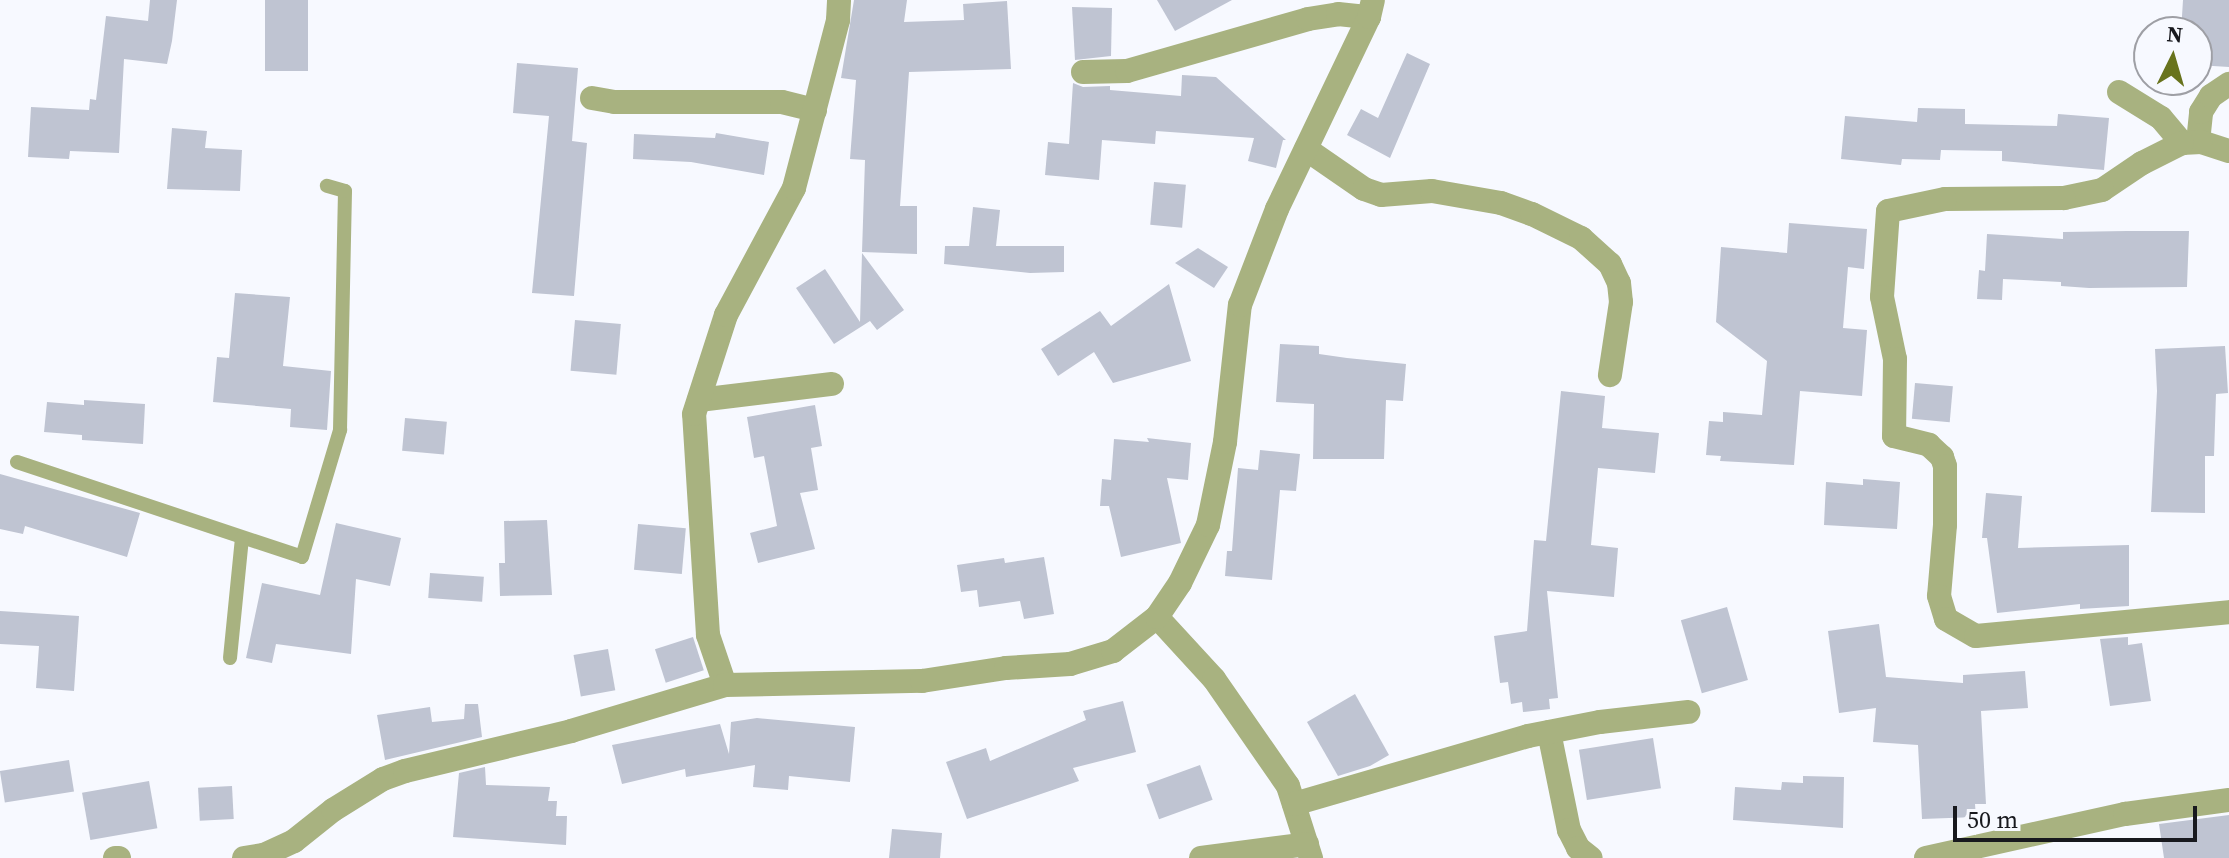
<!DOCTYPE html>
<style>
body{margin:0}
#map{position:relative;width:2229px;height:858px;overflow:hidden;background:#f7f9ff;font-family:"Source Serif 4",serif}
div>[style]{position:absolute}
.building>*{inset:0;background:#bfc4d2;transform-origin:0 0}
.lane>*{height:14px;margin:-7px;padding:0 7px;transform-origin:7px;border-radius:7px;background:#a8b280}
.street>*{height:24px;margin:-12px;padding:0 12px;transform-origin:12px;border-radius:12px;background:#a8b280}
span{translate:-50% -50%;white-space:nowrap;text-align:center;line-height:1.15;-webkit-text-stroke:8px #f7f9ff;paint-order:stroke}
.north{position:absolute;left:2133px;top:16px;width:80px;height:80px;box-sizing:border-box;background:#f7f9ff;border:2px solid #9e9fa5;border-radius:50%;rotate:5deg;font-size:22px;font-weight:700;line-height:32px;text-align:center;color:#18191e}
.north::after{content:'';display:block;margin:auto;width:28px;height:36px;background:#68731d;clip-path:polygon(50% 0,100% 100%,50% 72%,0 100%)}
.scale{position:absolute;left:1953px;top:806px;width:244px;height:36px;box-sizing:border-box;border:4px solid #18191e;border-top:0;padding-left:10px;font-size:24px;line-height:28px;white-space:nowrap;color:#18191e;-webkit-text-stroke:6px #f7f9ff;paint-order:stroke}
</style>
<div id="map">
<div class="building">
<i style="clip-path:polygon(150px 0,177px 0,172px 41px,167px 64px,124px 59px,119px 153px,70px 151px,69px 159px,28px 157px,31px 107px,89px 110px,90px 99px,96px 100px,106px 16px,148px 21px)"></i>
<i style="left:265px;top:0;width:43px;height:71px"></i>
<i style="clip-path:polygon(854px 0,907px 0,904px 22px,964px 20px,963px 4px,1007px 1px,1011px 69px,909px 72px,900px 206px,917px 206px,917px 254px,862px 252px,865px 160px,850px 159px,856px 80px,841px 78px)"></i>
<i style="clip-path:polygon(1157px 0,1232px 0,1175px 31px)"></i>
<i style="clip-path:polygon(2183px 0,2229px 0,2229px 67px,2197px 65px,2197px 32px,2181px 32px)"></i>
<i style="clip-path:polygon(1072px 7px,1112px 8px,1111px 56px,1075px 60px)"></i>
<i style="clip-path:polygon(1407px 53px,1430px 64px,1390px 158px,1347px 135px,1361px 109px,1378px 118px)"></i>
<i style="clip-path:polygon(517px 63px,578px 68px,572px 141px,587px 143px,574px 296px,532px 293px,549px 116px,513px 113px)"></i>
<i style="clip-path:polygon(1182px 75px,1216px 77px,1286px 140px,1283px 140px,1276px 168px,1248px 161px,1254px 138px,1156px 131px,1155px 144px,1102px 140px,1099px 180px,1045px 175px,1048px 142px,1069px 144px,1073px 83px,1083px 87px,1110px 86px,1110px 90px,1181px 96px)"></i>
<i style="clip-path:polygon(1918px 108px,1965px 109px,1965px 124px,2057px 126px,2058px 114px,2109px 118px,2104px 170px,2002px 161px,2002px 151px,1941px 150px,1940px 160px,1902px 159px,1901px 165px,1841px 159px,1845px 116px,1917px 122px)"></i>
<i style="clip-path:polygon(172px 128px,207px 131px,205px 148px,242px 150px,240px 191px,167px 189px)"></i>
<i style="clip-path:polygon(716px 133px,769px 142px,764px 175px,691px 162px,633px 159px,634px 134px,715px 138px)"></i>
<i style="left:1154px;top:182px;width:32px;height:43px;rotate:5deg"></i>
<i style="clip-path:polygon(973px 207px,1000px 210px,996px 246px,1064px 246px,1064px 272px,1030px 273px,944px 264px,945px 246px,969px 246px)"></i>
<i style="clip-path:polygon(1789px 223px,1867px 229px,1864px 269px,1848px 267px,1843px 328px,1867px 330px,1862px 396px,1800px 391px,1794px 465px,1720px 461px,1721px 456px,1706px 455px,1709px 421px,1723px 422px,1723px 412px,1762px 415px,1767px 361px,1716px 322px,1721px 247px,1787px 253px)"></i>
<i style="clip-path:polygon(2127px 231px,2189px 231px,2187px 287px,2089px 288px,2061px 286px,2061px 282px,2003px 279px,2002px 300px,1977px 299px,1979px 270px,1985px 271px,1987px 234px,2063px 239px,2063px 232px)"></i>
<i style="clip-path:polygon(1198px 248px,1228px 267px,1214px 288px,1175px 263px)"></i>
<i style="clip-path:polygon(862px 253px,904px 310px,877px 330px,870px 321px,834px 344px,796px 288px,825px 269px,860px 322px)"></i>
<i style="clip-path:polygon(1169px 284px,1191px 361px,1113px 383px,1094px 352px,1058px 376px,1041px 349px,1100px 311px,1111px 326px)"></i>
<i style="clip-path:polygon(235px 293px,290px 297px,283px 366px,331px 371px,327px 430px,290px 427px,291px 409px,213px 402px,217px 357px,229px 358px)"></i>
<i style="left:575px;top:320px;width:46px;height:51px;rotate:5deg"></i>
<i style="clip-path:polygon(1280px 344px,1319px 346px,1319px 354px,1347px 358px,1406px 364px,1403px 401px,1386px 400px,1384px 459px,1313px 459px,1314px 404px,1276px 402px)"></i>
<i style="clip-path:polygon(2225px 346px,2228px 393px,2216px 394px,2214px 456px,2205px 456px,2205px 513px,2151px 512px,2157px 391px,2155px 349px)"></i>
<i style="left:1915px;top:383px;width:38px;height:36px;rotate:5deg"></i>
<i style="clip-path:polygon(1561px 391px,1605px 396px,1602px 428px,1659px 433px,1655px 473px,1598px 468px,1591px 545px,1618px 548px,1614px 597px,1547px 591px,1558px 698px,1549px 699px,1550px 709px,1523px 712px,1522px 702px,1511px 704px,1508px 682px,1500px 683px,1494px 636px,1527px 631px,1534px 540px,1546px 541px)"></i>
<i style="clip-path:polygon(84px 400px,145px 404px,143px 444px,82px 440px,82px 435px,44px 432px,47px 402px,84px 405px)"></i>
<i style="clip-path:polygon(815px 405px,822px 446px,811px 448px,818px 490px,800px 493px,815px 549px,758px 563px,750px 533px,777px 526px,764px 456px,754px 458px,747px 417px)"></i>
<i style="left:405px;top:418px;width:42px;height:33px;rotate:5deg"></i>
<i style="clip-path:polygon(1147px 438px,1191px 443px,1188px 480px,1167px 478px,1181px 543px,1121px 557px,1109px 506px,1100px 506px,1102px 479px,1111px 480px,1114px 439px,1149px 442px)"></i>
<i style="clip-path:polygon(1260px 450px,1300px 454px,1296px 491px,1280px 490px,1272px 580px,1225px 576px,1227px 551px,1232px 551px,1238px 468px,1258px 470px)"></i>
<i style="clip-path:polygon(0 474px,140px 513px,127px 557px,25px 526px,23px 534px,0 529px)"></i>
<i style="clip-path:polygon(1863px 479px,1900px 482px,1897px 529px,1824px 525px,1826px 482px,1863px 485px)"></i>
<i style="clip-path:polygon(1986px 493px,2022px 496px,2018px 548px,2129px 545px,2129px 606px,2080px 609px,2080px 604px,1997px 613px,1987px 538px,1982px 538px)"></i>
<i style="clip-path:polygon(547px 520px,552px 595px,500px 596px,499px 563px,505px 563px,504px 521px)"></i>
<i style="clip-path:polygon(336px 523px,401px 538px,390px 586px,356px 579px,351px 654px,276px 644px,272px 663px,246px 658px,262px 583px,320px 595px)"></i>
<i style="left:638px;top:524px;width:48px;height:46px;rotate:5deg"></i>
<i style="clip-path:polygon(1044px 557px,1054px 614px,1024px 619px,1020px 601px,979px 607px,977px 590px,961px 592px,957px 565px,1004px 558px,1005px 563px)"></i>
<i style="left:430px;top:573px;width:54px;height:25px;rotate:4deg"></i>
<i style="left:1727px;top:607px;width:76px;height:48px;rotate:74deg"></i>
<i style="clip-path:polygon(0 611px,79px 616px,74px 691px,36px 688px,39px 646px,0 644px)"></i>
<i style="clip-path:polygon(1879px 624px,1886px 677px,1963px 683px,1963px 675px,2025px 671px,2028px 708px,1981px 711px,1986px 804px,1975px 804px,1976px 817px,1922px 819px,1918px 745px,1873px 742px,1876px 708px,1839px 713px,1828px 631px)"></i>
<i style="left:693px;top:637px;width:35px;height:40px;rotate:72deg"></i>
<i style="clip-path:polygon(2128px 637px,2128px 645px,2142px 643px,2151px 701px,2110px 706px,2100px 639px)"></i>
<i style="left:608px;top:649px;width:42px;height:35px;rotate:80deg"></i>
<i style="clip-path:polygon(1355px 694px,1389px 755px,1370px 766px,1338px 776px,1307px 722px)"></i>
<i style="clip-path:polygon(1123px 701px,1136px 752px,1073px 768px,1079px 781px,967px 819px,946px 762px,986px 748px,990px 761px,1086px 720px,1083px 711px)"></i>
<i style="clip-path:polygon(465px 704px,478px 704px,482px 737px,385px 760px,377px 715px,430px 707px,432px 722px,464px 719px)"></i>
<i style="clip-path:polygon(757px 718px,855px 727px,850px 782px,789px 776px,788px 790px,753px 787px,755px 765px,686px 777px,685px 769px,622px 784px,612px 745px,720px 724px,729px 754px,731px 722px)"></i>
<i style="left:1653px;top:738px;width:51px;height:75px;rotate:81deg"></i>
<i style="left:69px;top:760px;width:32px;height:70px;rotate:81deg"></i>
<i style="left:1200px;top:765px;width:37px;height:57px;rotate:70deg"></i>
<i style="clip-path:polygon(485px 767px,486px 785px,550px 787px,548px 801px,557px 801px,556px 816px,567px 816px,566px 845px,453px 837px,459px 773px)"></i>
<i style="clip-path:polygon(1803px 776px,1844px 777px,1843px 828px,1733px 820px,1735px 787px,1781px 790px,1782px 782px,1803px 783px)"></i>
<i style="left:149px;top:781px;width:48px;height:68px;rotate:80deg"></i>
<i style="left:232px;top:786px;width:33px;height:34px;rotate:87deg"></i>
<i style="clip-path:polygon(2229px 815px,2229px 858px,2164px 858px,2159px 824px)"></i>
<i style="clip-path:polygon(892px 829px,942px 833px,940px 858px,889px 858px)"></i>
</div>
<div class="lane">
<i style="left:17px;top:462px;width:300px;rotate:18.4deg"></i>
<i style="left:302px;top:557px;width:133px;rotate:-73.3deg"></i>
<i style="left:340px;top:430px;width:239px;rotate:-88.8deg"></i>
<i style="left:345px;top:191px;width:19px;rotate:-164deg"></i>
<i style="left:230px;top:658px;width:121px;rotate:-84.3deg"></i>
</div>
<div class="street">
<i style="left:1083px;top:72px;width:44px;rotate:-1.3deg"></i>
<i style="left:1127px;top:71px;width:188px;rotate:-16deg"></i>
<i style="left:1308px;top:19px;width:30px;rotate:-9deg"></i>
<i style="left:1338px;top:14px;width:31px;rotate:6deg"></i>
<i style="left:2119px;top:92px;width:49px;rotate:31.8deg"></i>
<i style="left:2161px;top:118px;width:33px;rotate:50deg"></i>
<i style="left:592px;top:98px;width:23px;rotate:10deg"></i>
<i style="left:615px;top:102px;width:167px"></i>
<i style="left:782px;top:102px;width:34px;rotate:14deg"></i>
<i style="left:2198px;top:142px;width:30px;rotate:-84deg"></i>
<i style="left:2201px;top:112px;width:19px;rotate:-58deg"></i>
<i style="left:2211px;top:96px;width:22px;rotate:-34deg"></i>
<i style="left:1306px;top:149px;width:70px;rotate:34.6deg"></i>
<i style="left:1364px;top:189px;width:18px;rotate:19deg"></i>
<i style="left:1381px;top:195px;width:51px;rotate:-4.5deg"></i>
<i style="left:1432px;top:191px;width:70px;rotate:9.9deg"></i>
<i style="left:1501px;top:203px;width:33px;rotate:20deg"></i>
<i style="left:1532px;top:214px;width:55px;rotate:26.1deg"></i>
<i style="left:1581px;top:238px;width:39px;rotate:42deg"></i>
<i style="left:1610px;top:264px;width:21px;rotate:65deg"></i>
<i style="left:1619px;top:283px;width:19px;rotate:84deg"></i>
<i style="left:1621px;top:302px;width:74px;rotate:98.6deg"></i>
<i style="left:2229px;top:151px;width:29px;rotate:-162deg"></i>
<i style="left:2201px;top:142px;width:19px;rotate:177deg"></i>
<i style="left:2182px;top:143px;width:45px;rotate:153.4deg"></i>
<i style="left:2142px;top:163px;width:48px;rotate:146deg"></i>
<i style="left:2102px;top:190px;width:39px;rotate:168deg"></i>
<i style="left:2064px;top:198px;width:119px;rotate:179.5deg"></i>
<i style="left:1945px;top:199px;width:58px;rotate:168.1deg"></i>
<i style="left:1888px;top:211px;width:86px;rotate:94deg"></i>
<i style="left:1882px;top:297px;width:63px;rotate:78.2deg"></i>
<i style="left:1895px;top:359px;width:77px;rotate:90.7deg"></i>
<i style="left:1894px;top:436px;width:36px;rotate:14deg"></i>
<i style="left:1929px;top:445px;width:18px;rotate:43deg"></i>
<i style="left:1942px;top:457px;width:9px;rotate:72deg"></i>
<i style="left:1945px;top:466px;width:59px;rotate:90deg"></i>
<i style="left:1945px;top:525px;width:71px;rotate:94.8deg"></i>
<i style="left:1939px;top:596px;width:24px;rotate:73deg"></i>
<i style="left:1946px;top:619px;width:34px;rotate:30deg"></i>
<i style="left:1976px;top:636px;width:254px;rotate:-5.4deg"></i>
<i style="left:699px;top:400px;width:134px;rotate:-6.9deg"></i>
<i style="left:1157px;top:617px;width:84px;rotate:47.4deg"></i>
<i style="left:1214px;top:679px;width:130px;rotate:55.3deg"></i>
<i style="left:1288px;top:786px;width:76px;rotate:72.3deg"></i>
<i style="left:725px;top:685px;width:53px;rotate:-108.8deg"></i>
<i style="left:708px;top:635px;width:221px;rotate:-93.6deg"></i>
<i style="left:694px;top:414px;width:104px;rotate:-72.1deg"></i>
<i style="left:726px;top:315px;width:144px;rotate:-61.8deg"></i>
<i style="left:794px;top:188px;width:174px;rotate:-75.3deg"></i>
<i style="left:838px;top:20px;width:20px;rotate:-87deg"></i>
<i style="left:1549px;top:732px;width:100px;rotate:78.5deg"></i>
<i style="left:1569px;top:830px;width:20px;rotate:63deg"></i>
<i style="left:1578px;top:848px;width:16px;rotate:38deg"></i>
<i style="left:1294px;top:804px;width:244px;rotate:-16.2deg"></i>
<i style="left:1528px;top:736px;width:73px;rotate:-11deg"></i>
<i style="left:1600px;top:722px;width:89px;rotate:-6.5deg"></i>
<i style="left:115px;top:858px;width:4px"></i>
<i style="left:244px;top:858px;width:20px;rotate:-9deg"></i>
<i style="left:264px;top:855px;width:33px;rotate:-25deg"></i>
<i style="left:294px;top:841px;width:50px;rotate:-38.5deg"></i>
<i style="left:333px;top:810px;width:59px;rotate:-31.8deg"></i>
<i style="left:383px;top:779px;width:23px;rotate:-20deg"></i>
<i style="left:405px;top:771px;width:171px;rotate:-13.5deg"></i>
<i style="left:571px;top:731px;width:161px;rotate:-16.6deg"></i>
<i style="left:725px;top:685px;width:197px;rotate:-1.2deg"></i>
<i style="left:922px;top:681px;width:85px;rotate:-8.8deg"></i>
<i style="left:1006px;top:668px;width:64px;rotate:-3.6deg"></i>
<i style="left:1070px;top:664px;width:45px;rotate:-16.8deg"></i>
<i style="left:1113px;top:651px;width:56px;rotate:-37.7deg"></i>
<i style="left:1157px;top:617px;width:41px;rotate:-55.9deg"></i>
<i style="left:1180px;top:583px;width:64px;rotate:-64.2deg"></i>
<i style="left:1208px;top:525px;width:85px;rotate:-78.4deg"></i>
<i style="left:1225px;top:442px;width:138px;rotate:-83.8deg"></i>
<i style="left:1240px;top:305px;width:103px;rotate:-68.9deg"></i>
<i style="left:1277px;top:209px;width:213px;rotate:-64.4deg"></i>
<i style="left:1369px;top:17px;width:17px;rotate:-77deg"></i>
<i style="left:1201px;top:858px;width:107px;rotate:-7.5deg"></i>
<i style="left:1926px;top:858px;width:204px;rotate:-12.5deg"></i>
<i style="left:2125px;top:814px;width:105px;rotate:-7.7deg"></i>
</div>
<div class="north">N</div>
<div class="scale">50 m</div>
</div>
